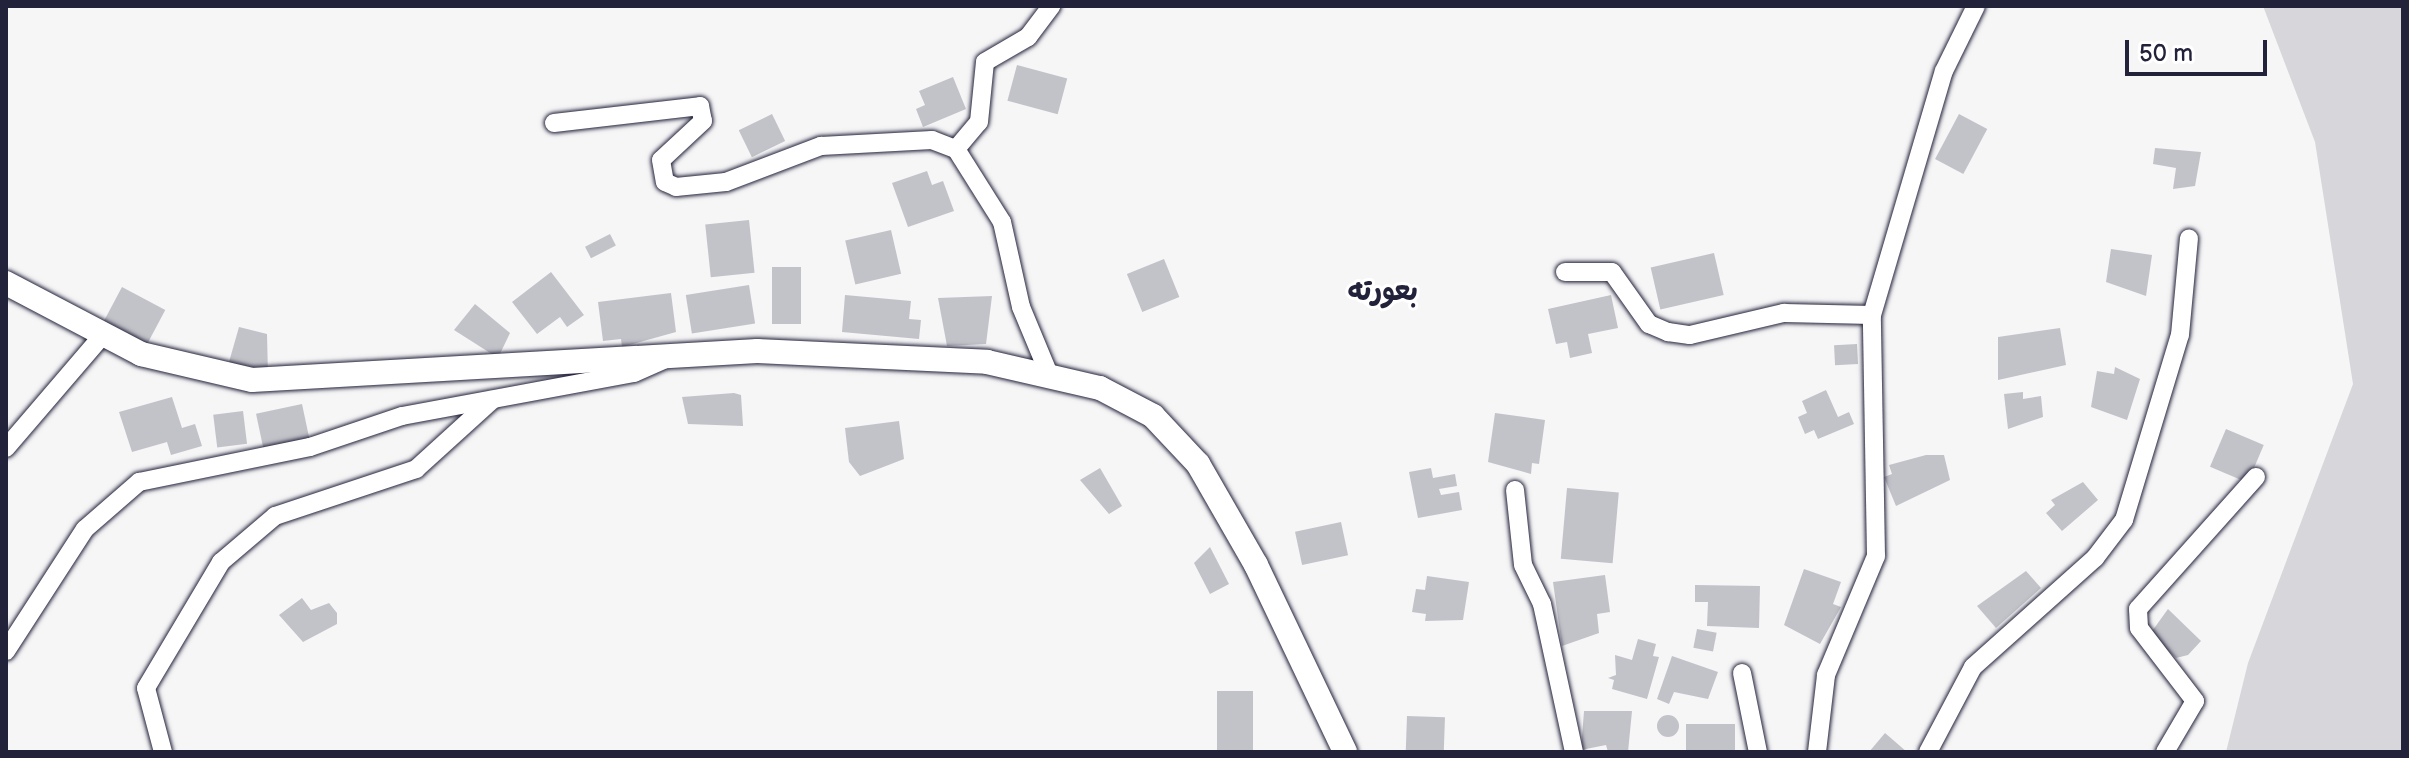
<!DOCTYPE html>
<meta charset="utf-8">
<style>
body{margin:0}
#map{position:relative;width:2409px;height:758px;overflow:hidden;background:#f6f6f7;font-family:"Balsamiq Sans","Playpen Sans Arabic",sans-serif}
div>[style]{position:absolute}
.green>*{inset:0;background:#d7d7db}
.building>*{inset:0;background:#c2c2c9;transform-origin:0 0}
.round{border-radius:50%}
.roads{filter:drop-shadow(0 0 2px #22223b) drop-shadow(0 0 2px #22223b)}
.street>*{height:18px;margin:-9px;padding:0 9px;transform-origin:9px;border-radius:9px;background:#fff}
.secondary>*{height:24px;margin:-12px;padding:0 12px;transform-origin:12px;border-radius:12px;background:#fff}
span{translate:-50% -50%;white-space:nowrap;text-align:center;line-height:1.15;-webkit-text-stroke:6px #fff;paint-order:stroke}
.quarter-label{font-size:28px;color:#22223b;font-weight:700}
.frame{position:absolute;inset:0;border:8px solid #22223b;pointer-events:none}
.scale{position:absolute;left:2125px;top:40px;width:142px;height:36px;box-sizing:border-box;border:4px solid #22223b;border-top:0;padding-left:10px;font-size:24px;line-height:28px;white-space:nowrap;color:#22223b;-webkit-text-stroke:6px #fff;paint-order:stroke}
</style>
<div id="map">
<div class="green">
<i style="clip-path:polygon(2263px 6px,2403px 6px,2403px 752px,2226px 752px,2248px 663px,2353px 384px,2315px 142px)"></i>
</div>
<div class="building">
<i style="left:1017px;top:65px;width:52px;height:37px;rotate:15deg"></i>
<i style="clip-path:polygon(953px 77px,966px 109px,923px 127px,916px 109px,925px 105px,919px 91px)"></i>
<i style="left:772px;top:114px;width:30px;height:37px;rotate:64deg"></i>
<i style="left:1959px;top:114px;width:32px;height:51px;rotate:28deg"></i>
<i style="clip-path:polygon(2155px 148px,2201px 152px,2195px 186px,2173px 189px,2176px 168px,2153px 164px)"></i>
<i style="clip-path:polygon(927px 171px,932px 185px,943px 181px,954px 211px,908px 227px,892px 183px)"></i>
<i style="left:749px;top:220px;width:53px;height:44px;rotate:84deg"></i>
<i style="left:891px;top:230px;width:45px;height:47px;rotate:77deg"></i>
<i style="left:610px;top:234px;width:13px;height:28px;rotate:63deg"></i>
<i style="clip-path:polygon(2111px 249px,2152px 255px,2146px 296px,2106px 282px)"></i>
<i style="left:1714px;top:253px;width:43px;height:65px;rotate:77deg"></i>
<i style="left:1164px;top:259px;width:41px;height:40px;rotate:68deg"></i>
<i style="left:772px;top:267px;width:29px;height:57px"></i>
<i style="clip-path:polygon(551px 272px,584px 315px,567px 327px,560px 317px,537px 334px,512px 302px)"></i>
<i style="left:749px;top:285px;width:39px;height:64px;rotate:81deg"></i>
<i style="left:122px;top:287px;width:49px;height:45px;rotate:28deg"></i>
<i style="clip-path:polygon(671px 293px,676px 332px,622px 347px,621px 339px,603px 341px,598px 302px)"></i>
<i style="clip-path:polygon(845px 295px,911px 301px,909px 319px,921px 320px,919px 339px,842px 332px)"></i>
<i style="clip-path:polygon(1611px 295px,1618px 328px,1588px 334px,1592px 353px,1570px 358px,1567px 342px,1556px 344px,1548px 309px)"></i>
<i style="clip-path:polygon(992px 296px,986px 344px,947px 346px,938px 298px)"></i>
<i style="clip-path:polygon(475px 304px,510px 333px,498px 358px,454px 330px)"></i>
<i style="clip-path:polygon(239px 327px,267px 334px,268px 376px,227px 369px)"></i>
<i style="clip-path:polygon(2060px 328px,2066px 365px,1998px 380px,1998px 337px)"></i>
<i style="left:1857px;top:344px;width:20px;height:23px;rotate:87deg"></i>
<i style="clip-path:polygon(2115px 367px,2140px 379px,2127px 420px,2091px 407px,2097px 371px,2114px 374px)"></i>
<i style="clip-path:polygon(1826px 390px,1838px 417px,1849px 412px,1854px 424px,1818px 439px,1814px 430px,1805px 434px,1798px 417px,1807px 413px,1802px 401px)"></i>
<i style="clip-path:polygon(2023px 392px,2023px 399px,2041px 396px,2043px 417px,2008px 429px,2004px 394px)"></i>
<i style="clip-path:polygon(734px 393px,741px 395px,743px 426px,688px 424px,682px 397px)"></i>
<i style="clip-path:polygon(172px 397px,182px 428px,195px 424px,202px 446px,171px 455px,167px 442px,132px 452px,119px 412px)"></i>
<i style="left:302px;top:404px;width:35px;height:47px;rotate:78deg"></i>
<i style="left:243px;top:411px;width:33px;height:30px;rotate:83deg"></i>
<i style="clip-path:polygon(1495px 413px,1545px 420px,1539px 464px,1532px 463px,1531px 474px,1488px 462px)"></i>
<i style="clip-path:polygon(899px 421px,904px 459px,860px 476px,849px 462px,845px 428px)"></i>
<i style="left:2226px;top:429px;width:41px;height:41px;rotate:23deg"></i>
<i style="clip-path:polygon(1926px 455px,1944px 455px,1950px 480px,1896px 506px,1884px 477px,1892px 474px,1889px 465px)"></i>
<i style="clip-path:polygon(1100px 468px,1122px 506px,1109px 514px,1080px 480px)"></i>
<i style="clip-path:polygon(1431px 468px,1433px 478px,1455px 474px,1457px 486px,1439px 489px,1441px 495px,1459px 492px,1462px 510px,1418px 518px,1409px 472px)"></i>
<i style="clip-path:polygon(2083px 482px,2098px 500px,2062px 531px,2046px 513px,2055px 505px,2051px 500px)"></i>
<i style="left:1567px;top:488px;width:52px;height:71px;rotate:5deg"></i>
<i style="left:1341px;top:522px;width:34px;height:47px;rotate:78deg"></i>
<i style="clip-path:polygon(1210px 547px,1229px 584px,1210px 594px,1194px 563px)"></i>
<i style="clip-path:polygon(1804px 569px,1841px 582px,1833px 604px,1841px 607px,1820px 644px,1784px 625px)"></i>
<i style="clip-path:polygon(2026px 571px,2041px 588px,1996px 628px,1977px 606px)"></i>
<i style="clip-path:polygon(1605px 575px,1610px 612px,1597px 614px,1599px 633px,1562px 646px,1553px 582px)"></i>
<i style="clip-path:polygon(1427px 576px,1469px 582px,1463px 620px,1425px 621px,1426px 614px,1412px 612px,1416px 589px,1425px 590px)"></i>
<i style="clip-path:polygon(1695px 585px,1760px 586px,1759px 628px,1707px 626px,1708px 602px,1695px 602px)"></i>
<i style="clip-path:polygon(302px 598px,311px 610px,329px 603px,337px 613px,337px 624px,303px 642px,279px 615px)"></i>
<i style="clip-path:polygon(2168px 609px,2201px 641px,2188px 655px,2176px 658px,2150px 634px)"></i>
<i style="left:1697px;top:629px;width:20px;height:19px;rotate:11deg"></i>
<i style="clip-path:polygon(1638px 639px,1656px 644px,1653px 656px,1659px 657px,1647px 699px,1612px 689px,1614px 680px,1608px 678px,1616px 675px,1615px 655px,1632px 660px)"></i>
<i style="clip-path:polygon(1672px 656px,1718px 672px,1708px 699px,1674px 692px,1669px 704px,1657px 699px)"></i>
<i style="left:1253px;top:691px;width:61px;height:36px;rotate:90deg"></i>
<i style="clip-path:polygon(1584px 711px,1632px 711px,1628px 752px,1608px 752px,1606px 745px,1581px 750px)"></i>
<i class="round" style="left:1657px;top:715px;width:22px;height:22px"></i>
<i style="left:1407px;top:716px;width:38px;height:36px;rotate:2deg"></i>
<i style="left:1735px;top:724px;width:28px;height:49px;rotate:90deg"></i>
<i style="clip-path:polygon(1885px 733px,1907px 752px,1869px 752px)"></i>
</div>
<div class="roads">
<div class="street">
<i style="left:554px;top:123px;width:147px;rotate:-6.6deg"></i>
<i style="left:700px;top:106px;width:15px;rotate:79deg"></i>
<i style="left:703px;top:121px;width:57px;rotate:137.1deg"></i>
<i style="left:661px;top:160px;width:22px;rotate:80deg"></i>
<i style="left:665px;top:182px;width:12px;rotate:24deg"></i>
<i style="left:676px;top:187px;width:50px;rotate:-5.7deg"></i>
<i style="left:726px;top:182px;width:102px;rotate:-20.8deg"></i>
<i style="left:821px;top:146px;width:111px;rotate:-3.1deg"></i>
<i style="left:932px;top:140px;width:26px;rotate:21deg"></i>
<i style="left:956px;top:149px;width:86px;rotate:57.8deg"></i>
<i style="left:1002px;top:222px;width:87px;rotate:77.4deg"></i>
<i style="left:1021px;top:307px;width:70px;rotate:67.4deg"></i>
<i style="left:956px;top:149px;width:35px;rotate:-50deg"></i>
<i style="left:979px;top:122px;width:60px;rotate:-84.3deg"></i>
<i style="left:985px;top:62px;width:50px;rotate:-30.2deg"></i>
<i style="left:1028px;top:37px;width:39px;rotate:-53deg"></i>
<i style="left:1565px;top:272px;width:47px"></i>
<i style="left:1612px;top:272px;width:64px;rotate:54.6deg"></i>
<i style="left:1649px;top:324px;width:21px;rotate:23deg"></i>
<i style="left:1668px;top:332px;width:22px;rotate:8deg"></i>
<i style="left:1690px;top:335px;width:97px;rotate:-13.2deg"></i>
<i style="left:1784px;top:313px;width:88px;rotate:1.3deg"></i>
<i style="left:6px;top:448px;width:148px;rotate:-49.4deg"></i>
<i style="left:1515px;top:490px;width:75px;rotate:83.9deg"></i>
<i style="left:1523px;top:565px;width:43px;rotate:64deg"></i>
<i style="left:1542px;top:604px;width:151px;rotate:77.8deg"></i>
<i style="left:6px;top:651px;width:145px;rotate:-57.1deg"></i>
<i style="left:85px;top:529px;width:72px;rotate:-41deg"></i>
<i style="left:139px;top:482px;width:175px;rotate:-11.6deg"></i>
<i style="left:310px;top:447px;width:97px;rotate:-18.6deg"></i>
<i style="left:402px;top:416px;width:236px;rotate:-10.5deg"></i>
<i style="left:634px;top:373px;width:34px;rotate:-24deg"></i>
<i style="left:1742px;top:673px;width:81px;rotate:78.6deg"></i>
<i style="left:163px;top:752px;width:66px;rotate:-104.9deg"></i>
<i style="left:146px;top:688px;width:147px;rotate:-59.2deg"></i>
<i style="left:221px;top:562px;width:71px;rotate:-40.4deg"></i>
<i style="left:275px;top:516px;width:149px;rotate:-18.4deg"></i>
<i style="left:416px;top:469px;width:103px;rotate:-42.2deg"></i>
<i style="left:1817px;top:752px;width:78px;rotate:-83.3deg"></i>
<i style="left:1826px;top:675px;width:129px;rotate:-67.2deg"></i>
<i style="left:1876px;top:556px;width:241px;rotate:-91deg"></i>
<i style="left:1872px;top:315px;width:254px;rotate:-73.6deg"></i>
<i style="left:1944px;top:71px;width:72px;rotate:-63.8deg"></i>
<i style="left:1928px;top:752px;width:96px;rotate:-62.1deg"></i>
<i style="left:1973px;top:667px;width:164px;rotate:-41.8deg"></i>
<i style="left:2095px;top:558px;width:48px;rotate:-52.7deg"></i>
<i style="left:2124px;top:520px;width:193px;rotate:-73.2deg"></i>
<i style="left:2180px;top:335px;width:97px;rotate:-84.7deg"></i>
<i style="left:2165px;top:752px;width:59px;rotate:-59.5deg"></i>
<i style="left:2195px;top:701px;width:92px;rotate:-127.5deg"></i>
<i style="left:2139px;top:628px;width:19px;rotate:-93deg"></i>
<i style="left:2138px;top:609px;width:177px;rotate:-48.2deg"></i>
</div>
<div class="secondary">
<i style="left:6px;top:283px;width:153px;rotate:27.7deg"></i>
<i style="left:141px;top:354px;width:114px;rotate:13.2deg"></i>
<i style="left:252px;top:380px;width:506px;rotate:-3.29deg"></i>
<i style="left:757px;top:351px;width:230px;rotate:2.7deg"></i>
<i style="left:987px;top:362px;width:116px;rotate:13deg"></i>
<i style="left:1100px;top:388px;width:60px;rotate:27.8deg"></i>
<i style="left:1153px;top:416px;width:66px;rotate:46.8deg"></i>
<i style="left:1198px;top:464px;width:116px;rotate:60.1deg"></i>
<i style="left:1256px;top:565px;width:207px;rotate:64.5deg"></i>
</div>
</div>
<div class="quarter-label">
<span style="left:1383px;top:292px">بعورته</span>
</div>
<div class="frame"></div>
<div class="scale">50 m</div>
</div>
